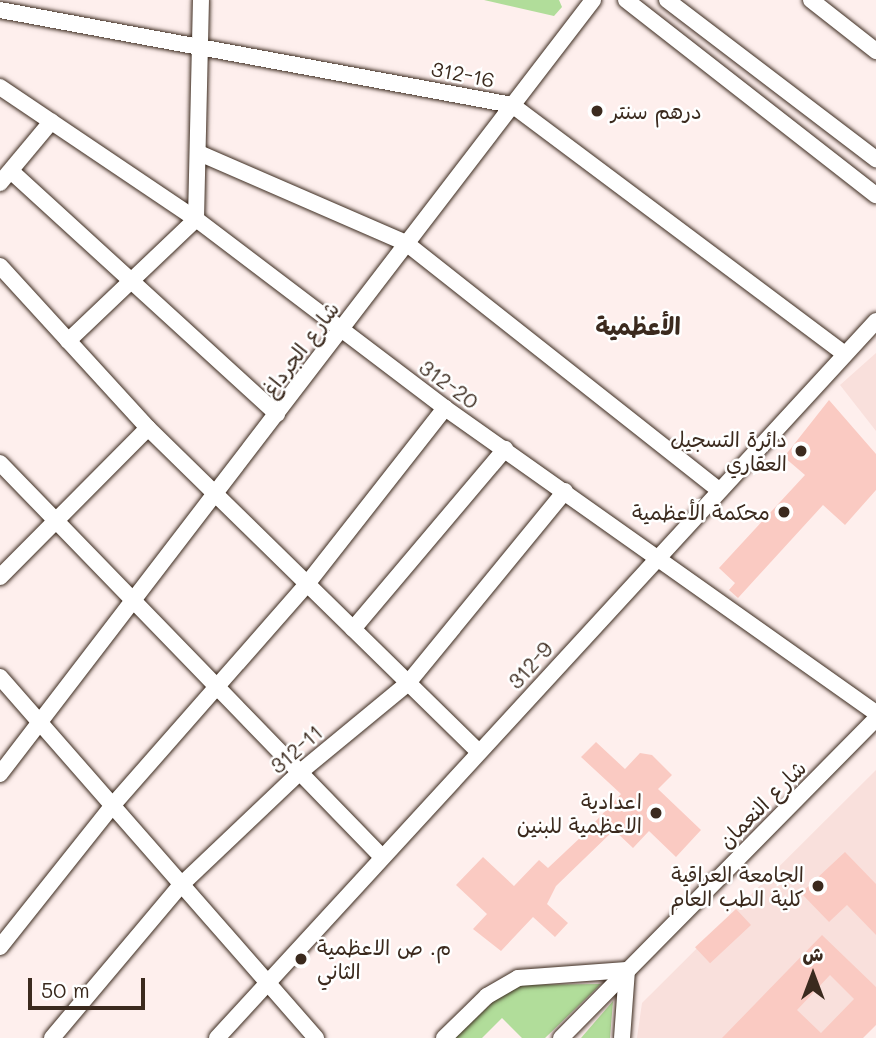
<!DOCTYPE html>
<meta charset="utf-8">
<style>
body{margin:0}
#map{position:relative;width:876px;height:1038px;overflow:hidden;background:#feefed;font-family:Mali,"Playpen Sans Arabic",sans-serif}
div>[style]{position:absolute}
.built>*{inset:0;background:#f9e0dc}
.green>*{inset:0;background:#b1dd9a}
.building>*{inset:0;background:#facac2;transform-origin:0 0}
.roads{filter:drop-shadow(0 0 2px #3b2a1e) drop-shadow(0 0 2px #3b2a1e)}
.minor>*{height:16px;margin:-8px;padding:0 8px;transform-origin:8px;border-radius:8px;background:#fff}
.dots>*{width:19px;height:19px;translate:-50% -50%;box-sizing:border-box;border:4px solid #fff;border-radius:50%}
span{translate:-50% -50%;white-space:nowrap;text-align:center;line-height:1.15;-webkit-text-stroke:5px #fff;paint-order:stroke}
.street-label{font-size:21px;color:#3b2a1e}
.poi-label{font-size:21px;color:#3b2a1e}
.left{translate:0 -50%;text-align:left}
.right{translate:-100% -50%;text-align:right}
.quarter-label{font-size:24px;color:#3b2a1e;font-weight:700}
.north{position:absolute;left:778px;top:940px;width:70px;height:70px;-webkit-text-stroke:5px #fff;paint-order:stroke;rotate:0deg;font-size:19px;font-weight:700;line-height:28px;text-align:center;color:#3b2a1e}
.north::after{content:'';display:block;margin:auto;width:24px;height:32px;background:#3b2a1e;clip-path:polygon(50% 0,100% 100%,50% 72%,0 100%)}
.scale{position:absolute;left:28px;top:978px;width:117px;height:32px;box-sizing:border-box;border:4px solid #3b2a1e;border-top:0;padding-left:9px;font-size:21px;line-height:24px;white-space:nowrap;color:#3b2a1e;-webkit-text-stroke:5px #fff;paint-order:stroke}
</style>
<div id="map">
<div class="built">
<i style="clip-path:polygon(876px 353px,876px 431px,840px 385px)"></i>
<i style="clip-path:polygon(876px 770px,876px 1018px,858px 1038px,637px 1038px,642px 1003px)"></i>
</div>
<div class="green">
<i style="clip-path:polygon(484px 0,559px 0,562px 7px,554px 16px)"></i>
<i style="clip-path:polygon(601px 984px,545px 1038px,522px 1038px,502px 1018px,482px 1038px,455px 1038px,511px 985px)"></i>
<i style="clip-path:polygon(613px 1001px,610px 1038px,581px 1038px)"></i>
</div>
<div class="building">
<i style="clip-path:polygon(829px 400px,876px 454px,876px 490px,845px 525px,823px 505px,738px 598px,729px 590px,735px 583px,719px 568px,805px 475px,784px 457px)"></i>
<i style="clip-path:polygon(596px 742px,625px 769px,640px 753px,652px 755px,672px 775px,658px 789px,701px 830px,676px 857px,649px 831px,633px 848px,614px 830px,556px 886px,547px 904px,568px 923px,555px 937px,533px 917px,501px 951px,473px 929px,487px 914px,456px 885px,483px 857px,514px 886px,539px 860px,548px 868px,582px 836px,621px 794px,581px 757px)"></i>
<i style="clip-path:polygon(845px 852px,876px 884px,876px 935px,847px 905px,829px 922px,801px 893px)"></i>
<i style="left:736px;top:909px;width:22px;height:56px;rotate:47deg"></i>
<i style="clip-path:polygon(evenodd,822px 935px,876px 987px,876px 1025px,863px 1038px,722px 1038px,822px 935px,830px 975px,854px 999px,821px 1033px,797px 1010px,830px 975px)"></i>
</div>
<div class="roads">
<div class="minor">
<i style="left:626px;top:0;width:317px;rotate:38deg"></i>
<i style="left:667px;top:0;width:263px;rotate:37.3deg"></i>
<i style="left:811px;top:0;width:83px;rotate:38.1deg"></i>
<i style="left:0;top:10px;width:521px;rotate:10.51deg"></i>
<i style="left:512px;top:105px;width:414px;rotate:36.8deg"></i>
<i style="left:0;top:87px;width:236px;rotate:34deg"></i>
<i style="left:196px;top:219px;width:313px;rotate:37.2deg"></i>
<i style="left:445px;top:408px;width:528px;rotate:35.29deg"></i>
<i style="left:199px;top:153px;width:226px;rotate:23.5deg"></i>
<i style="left:406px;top:243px;width:397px;rotate:38.3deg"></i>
<i style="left:12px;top:172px;width:359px;rotate:42.4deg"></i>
<i style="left:0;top:183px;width:80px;rotate:-50.1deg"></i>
<i style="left:0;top:266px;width:219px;rotate:47.6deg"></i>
<i style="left:148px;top:428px;width:463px;rotate:44.4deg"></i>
<i style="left:68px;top:341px;width:177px;rotate:-43.6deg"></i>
<i style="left:196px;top:219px;width:219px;rotate:-88.7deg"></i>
<i style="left:0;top:463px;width:549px;rotate:45.89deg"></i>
<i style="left:0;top:577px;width:210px;rotate:-45.2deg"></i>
<i style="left:353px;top:629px;width:236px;rotate:-49.8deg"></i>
<i style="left:0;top:677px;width:480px;rotate:48.8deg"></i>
<i style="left:0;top:774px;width:975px;rotate:-52.54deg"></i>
<i style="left:0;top:947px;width:180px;rotate:-51.5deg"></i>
<i style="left:112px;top:806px;width:295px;rotate:-48.7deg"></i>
<i style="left:307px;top:584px;width:224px;rotate:-51.9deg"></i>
<i style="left:52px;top:1038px;width:200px;rotate:-49.9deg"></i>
<i style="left:181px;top:885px;width:163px;rotate:-43.5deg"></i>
<i style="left:299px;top:773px;width:141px;rotate:-39.5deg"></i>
<i style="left:408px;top:683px;width:248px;rotate:-50.7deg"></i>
<i style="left:217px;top:1038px;width:974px;rotate:-47.41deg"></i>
<i style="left:444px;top:1038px;width:60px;rotate:-44.3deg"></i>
<i style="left:487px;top:996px;width:36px;rotate:-30deg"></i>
<i style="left:518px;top:978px;width:109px;rotate:-4.2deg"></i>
<i style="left:627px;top:970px;width:68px;rotate:94.2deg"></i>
<i style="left:561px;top:1038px;width:448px;rotate:-45.4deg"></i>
</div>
</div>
<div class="dots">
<i style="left:597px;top:111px;background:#3b2a1e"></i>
<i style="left:801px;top:451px;background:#3b2a1e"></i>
<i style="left:784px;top:512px;background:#3b2a1e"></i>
<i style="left:656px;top:813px;background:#3b2a1e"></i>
<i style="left:818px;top:886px;background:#3b2a1e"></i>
<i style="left:301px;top:959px;background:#3b2a1e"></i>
</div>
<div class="street-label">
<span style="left:463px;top:74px;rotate:11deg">312-16</span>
<span style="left:300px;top:349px;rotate:-53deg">شارع الجرداغ</span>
<span style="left:449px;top:384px;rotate:36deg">312-20</span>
<span style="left:530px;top:665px;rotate:-48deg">312-9</span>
<span style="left:296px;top:749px;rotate:-41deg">312-11</span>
<span style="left:762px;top:804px;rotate:-45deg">شارع النعمان</span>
</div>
<div class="poi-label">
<span class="left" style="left:611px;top:111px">درهم سنتر</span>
<span class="right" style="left:787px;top:451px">دائرة التسجيل<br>العقاري</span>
<span class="right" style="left:770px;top:512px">محكمة الأعظمية</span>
<span class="right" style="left:642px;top:813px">اعدادية<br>الاعظمية للبنين</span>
<span class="right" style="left:804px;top:886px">الجامعة العراقية<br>كلية الطب العام</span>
<span class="left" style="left:317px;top:959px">م. ص الاعظمية<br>الثاني</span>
</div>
<div class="quarter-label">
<span style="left:638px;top:326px">الأعظمية</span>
</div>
<div class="north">ش</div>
<div class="scale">50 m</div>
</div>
